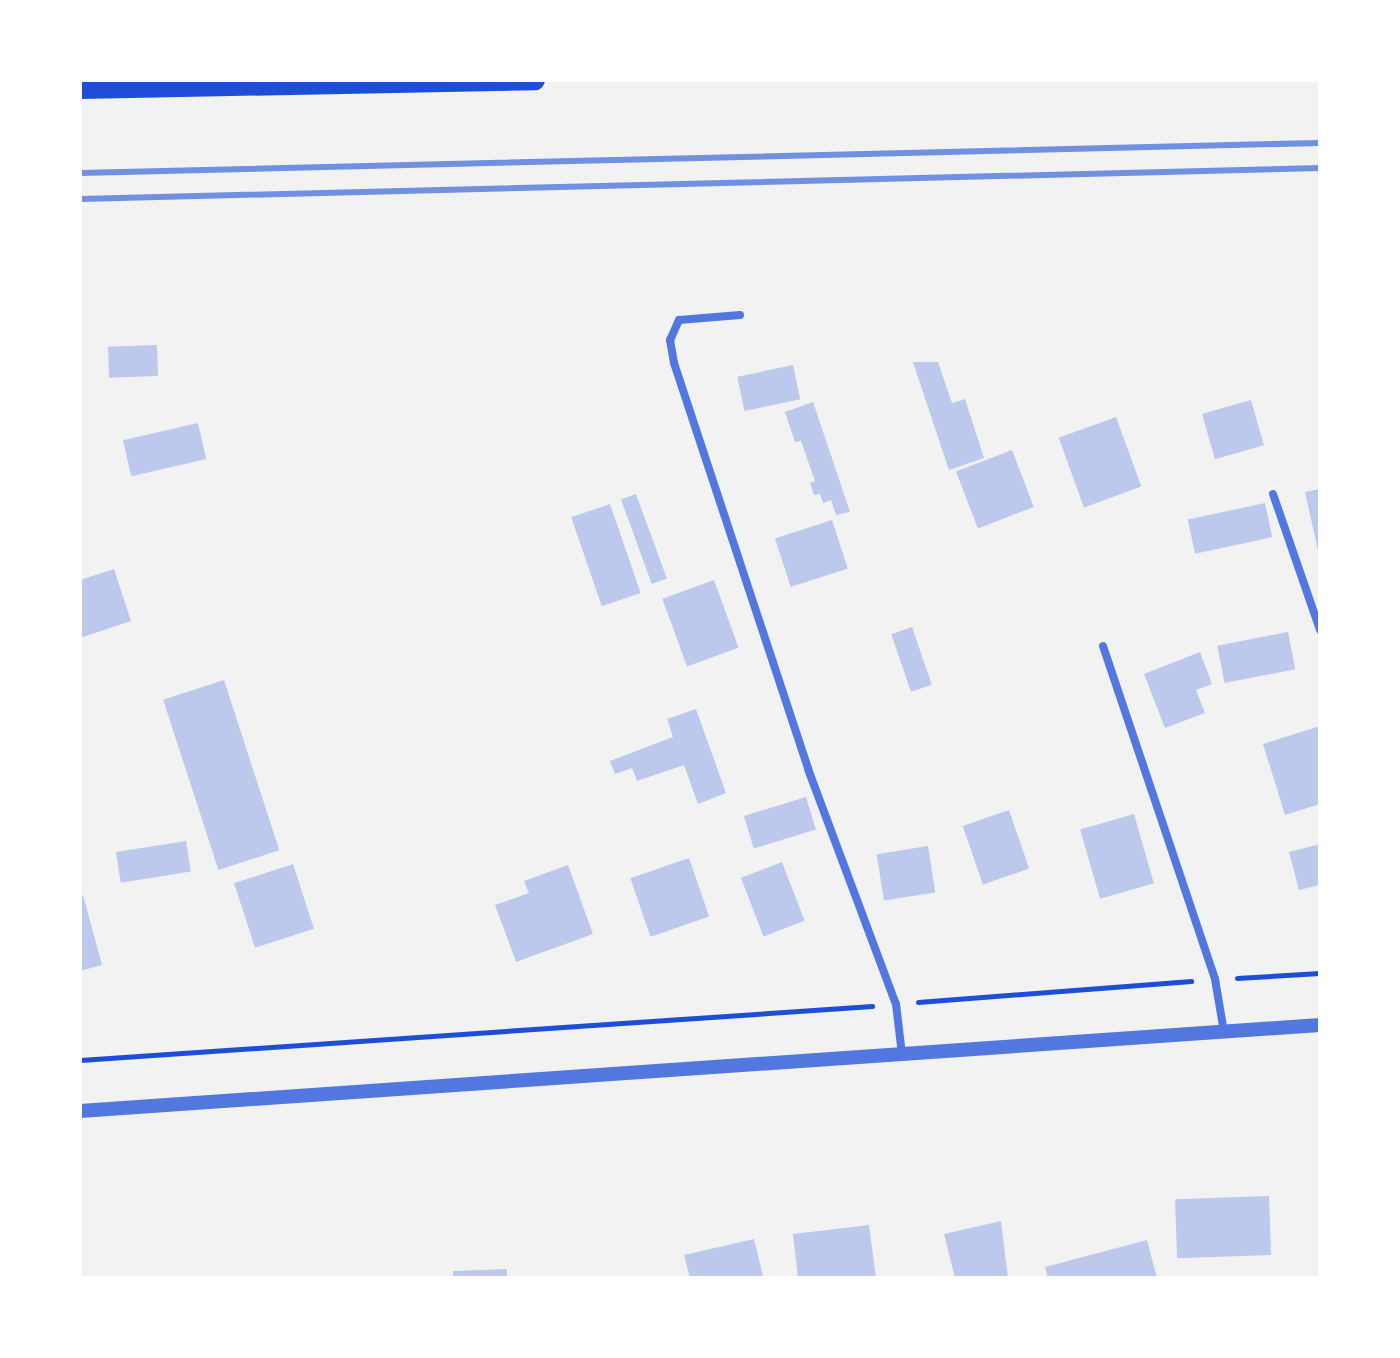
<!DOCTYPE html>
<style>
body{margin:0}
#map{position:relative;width:1400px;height:1358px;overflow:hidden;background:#f2f2f2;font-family:Literata,serif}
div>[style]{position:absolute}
.building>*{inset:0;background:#bdc9ec;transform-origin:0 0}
.path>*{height:5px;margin:-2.5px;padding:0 2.5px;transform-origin:2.5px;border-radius:2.5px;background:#1d4ed8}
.minor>*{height:8px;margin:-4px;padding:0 4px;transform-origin:4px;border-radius:4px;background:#5277de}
.tertiary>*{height:14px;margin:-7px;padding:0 7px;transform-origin:7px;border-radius:7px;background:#5277de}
.primary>*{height:20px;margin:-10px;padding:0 10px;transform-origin:10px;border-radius:10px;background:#1d4ed8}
.rail>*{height:6px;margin:-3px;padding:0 3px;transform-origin:3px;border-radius:3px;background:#7290e2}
span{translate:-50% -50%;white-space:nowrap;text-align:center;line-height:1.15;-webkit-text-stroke:7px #fff;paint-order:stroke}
.frame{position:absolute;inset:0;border:82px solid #fff;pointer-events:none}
</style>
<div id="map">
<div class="building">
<i style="left:157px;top:345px;width:31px;height:49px;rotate:88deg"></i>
<i style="clip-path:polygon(913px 362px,938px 362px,952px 403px,965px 399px,984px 458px,949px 470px)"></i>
<i style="left:793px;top:365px;width:35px;height:57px;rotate:78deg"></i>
<i style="left:1251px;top:400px;width:47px;height:51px;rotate:74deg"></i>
<i style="clip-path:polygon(813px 402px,836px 470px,850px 512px,836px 515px,831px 500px,823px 503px,820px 494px,814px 495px,810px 483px,815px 481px,801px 441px,795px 442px,785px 412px)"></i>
<i style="left:1116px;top:417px;width:74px;height:61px;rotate:70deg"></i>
<i style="left:198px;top:423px;width:37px;height:77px;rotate:77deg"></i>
<i style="left:1012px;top:450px;width:61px;height:60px;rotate:69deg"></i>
<i style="clip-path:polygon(1320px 489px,1320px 554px,1319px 555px,1305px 492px)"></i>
<i style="left:636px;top:494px;width:90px;height:16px;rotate:70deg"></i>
<i style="left:1265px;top:503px;width:35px;height:79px;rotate:78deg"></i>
<i style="left:610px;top:504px;width:94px;height:41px;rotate:71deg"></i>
<i style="left:832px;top:520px;width:51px;height:60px;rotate:72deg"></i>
<i style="clip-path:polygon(114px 569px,131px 621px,80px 638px,80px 580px)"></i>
<i style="left:714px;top:580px;width:72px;height:55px;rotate:70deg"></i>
<i style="left:912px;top:627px;width:61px;height:22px;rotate:71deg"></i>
<i style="left:1288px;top:632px;width:38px;height:72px;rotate:79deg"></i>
<i style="clip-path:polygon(1200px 652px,1212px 684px,1196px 690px,1205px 713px,1165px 728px,1144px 674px)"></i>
<i style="left:224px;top:680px;width:179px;height:64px;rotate:72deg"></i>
<i style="clip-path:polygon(696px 709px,726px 793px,698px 804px,684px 765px,637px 781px,632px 768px,615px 774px,610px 761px,673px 737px,667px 719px)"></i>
<i style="clip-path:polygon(1320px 726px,1320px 804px,1285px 815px,1263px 744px)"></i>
<i style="left:806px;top:797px;width:34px;height:65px;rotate:73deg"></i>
<i style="left:1009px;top:810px;width:62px;height:49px;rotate:71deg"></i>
<i style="left:1134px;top:814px;width:72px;height:56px;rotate:74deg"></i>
<i style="left:186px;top:841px;width:31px;height:71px;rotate:81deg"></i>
<i style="clip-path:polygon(1320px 844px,1320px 885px,1299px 890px,1289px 852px)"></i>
<i style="left:928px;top:846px;width:47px;height:52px;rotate:81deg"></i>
<i style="left:689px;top:858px;width:62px;height:62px;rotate:71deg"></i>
<i style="left:782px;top:862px;width:63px;height:44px;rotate:69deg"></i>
<i style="left:293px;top:864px;width:68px;height:62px;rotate:72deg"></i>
<i style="clip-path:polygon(568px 865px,593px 934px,516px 962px,495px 905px,529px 893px,524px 881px)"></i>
<i style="clip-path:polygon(83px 895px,102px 965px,80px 971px,80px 896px)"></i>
<i style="left:1269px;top:1196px;width:59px;height:94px;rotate:88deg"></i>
<i style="clip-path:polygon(1001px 1221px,1008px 1278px,955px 1278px,944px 1234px)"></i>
<i style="clip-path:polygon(869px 1225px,876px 1278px,798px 1278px,793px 1234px)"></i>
<i style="clip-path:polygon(754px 1239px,763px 1276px,690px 1278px,684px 1255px)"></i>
<i style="clip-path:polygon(1147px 1240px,1157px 1278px,1048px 1278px,1045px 1267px)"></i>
<i style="clip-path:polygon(507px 1269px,507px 1278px,453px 1278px,453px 1271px)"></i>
</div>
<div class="path">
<i style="left:1237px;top:978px;width:83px;rotate:-3.4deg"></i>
<i style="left:918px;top:1002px;width:274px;rotate:-4.4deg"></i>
<i style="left:80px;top:1060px;width:794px;rotate:-3.9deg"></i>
</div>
<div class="minor">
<i style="left:740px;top:315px;width:61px;rotate:175.3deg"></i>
<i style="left:679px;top:320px;width:22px;rotate:114deg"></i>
<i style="left:670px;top:340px;width:23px;rotate:80deg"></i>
<i style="left:674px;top:363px;width:428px;rotate:71.7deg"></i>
<i style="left:808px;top:769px;width:251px;rotate:69.5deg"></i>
<i style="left:896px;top:1004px;width:50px;rotate:83.2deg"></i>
<i style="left:1273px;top:494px;width:144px;rotate:70.9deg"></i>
<i style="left:1103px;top:646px;width:351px;rotate:71.4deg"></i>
<i style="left:1215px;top:979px;width:54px;rotate:80.4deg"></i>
</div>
<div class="tertiary">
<i style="left:80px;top:1111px;width:1243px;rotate:-3.97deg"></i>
</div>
<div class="primary">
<i style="left:80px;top:89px;width:455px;rotate:-1.1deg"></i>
</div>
<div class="rail">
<i style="left:80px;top:173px;width:1240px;rotate:-1.39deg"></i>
<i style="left:80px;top:199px;width:1240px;rotate:-1.43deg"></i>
</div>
<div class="frame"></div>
</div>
